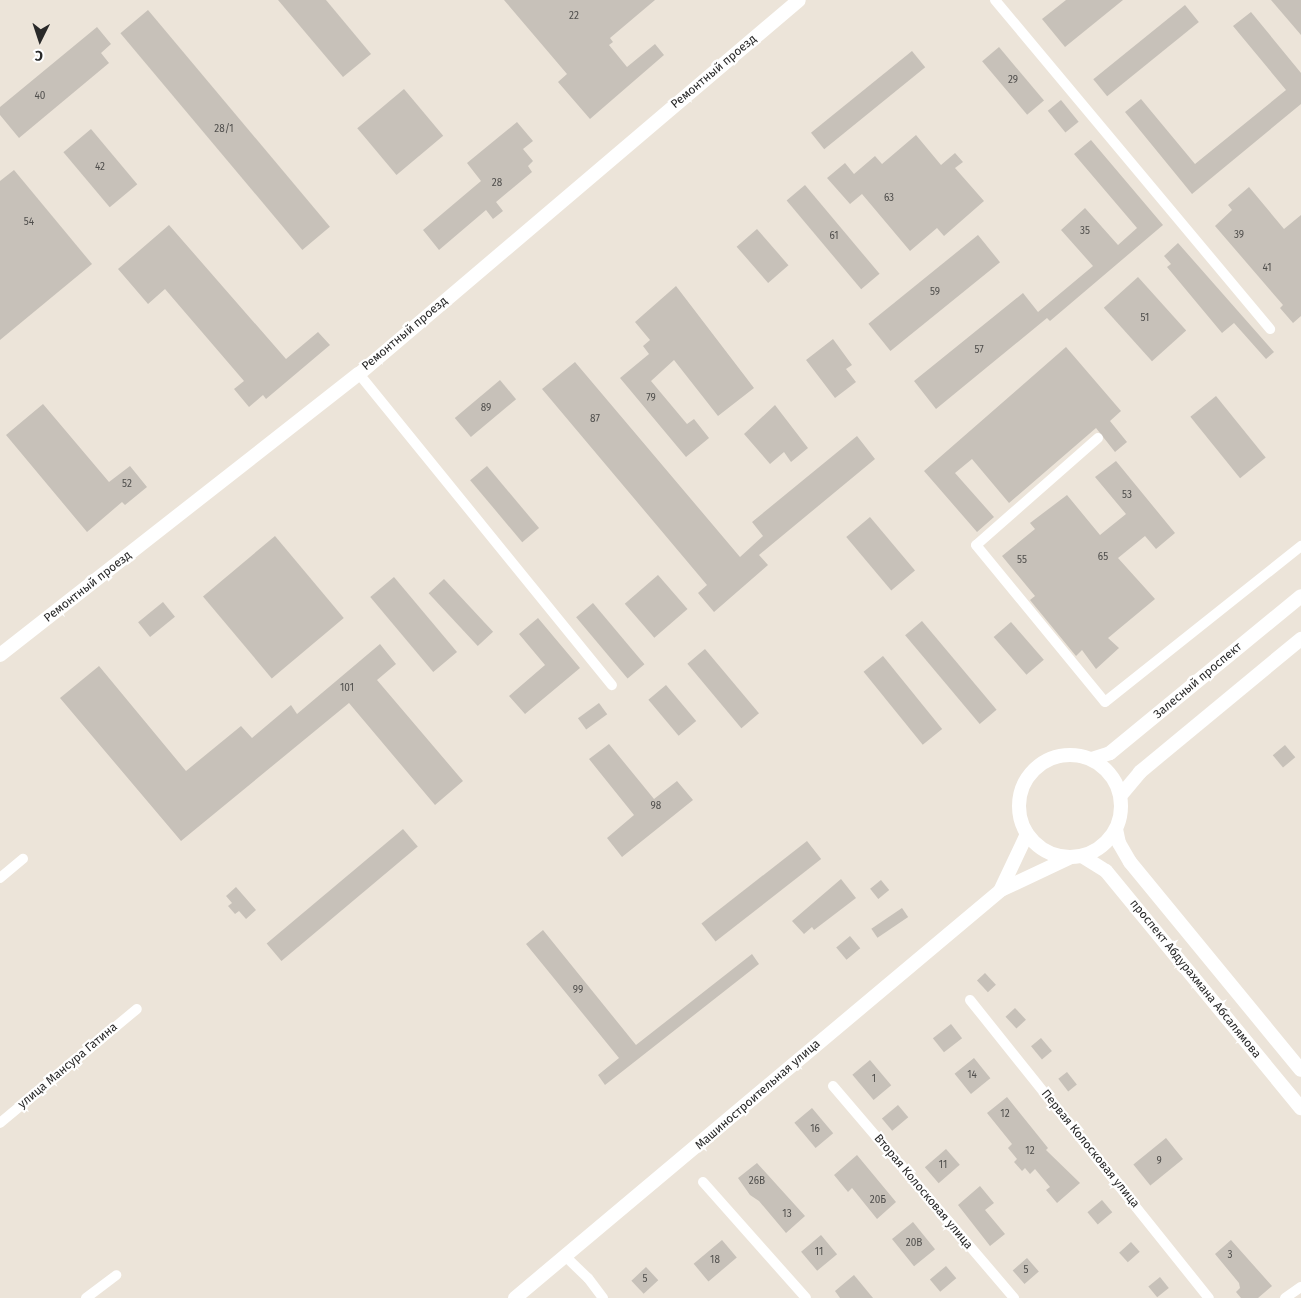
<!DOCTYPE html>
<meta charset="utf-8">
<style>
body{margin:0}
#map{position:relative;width:1301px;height:1298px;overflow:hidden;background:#ece4d9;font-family:"Fira Sans",sans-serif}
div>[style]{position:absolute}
.building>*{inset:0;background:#c7c1b9;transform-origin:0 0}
.street>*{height:10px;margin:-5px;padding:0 5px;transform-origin:5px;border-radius:5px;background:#fff}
.secondary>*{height:14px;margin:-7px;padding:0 7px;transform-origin:7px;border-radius:7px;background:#fff}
.secondary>.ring{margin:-7px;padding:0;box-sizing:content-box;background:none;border:14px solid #fff;border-radius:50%}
span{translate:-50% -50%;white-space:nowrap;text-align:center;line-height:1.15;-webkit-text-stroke:4.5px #fff;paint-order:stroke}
.number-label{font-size:10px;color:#504f4d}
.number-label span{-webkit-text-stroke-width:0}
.street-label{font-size:12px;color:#292929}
.north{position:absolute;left:15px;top:15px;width:50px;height:50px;-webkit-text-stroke:4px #fff;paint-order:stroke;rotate:184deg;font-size:14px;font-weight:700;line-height:20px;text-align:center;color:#292929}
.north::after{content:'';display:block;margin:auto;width:18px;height:22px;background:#292929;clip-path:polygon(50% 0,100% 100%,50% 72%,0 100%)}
</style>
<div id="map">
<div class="building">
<i style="clip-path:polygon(278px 0,326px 0,371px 54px,343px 77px)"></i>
<i style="clip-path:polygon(504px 0,655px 0,610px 38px,613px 42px,609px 45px,627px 67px,655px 44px,664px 55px,590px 119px,558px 82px,567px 74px)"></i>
<i style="clip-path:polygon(1066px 0,1123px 0,1065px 47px,1042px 19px)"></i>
<i style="clip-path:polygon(1271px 0,1301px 0,1301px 35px)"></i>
<i style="left:1185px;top:5px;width:22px;height:118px;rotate:51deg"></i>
<i style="left:148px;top:10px;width:283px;height:36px;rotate:50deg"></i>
<i style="clip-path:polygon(1251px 12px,1301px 73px,1301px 104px,1192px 194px,1125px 112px,1141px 99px,1195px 164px,1286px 90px,1233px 26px)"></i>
<i style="clip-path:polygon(97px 27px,111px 44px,101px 53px,109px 63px,19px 138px,0 115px,0 107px)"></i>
<i style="left:999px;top:47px;width:70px;height:22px;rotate:50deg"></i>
<i style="left:912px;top:51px;width:21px;height:130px;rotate:51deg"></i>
<i style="left:404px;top:89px;width:61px;height:61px;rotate:50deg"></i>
<i style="left:1061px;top:100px;width:28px;height:17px;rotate:51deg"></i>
<i style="clip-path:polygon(517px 122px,533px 141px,523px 149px,533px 161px,528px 166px,532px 172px,496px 202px,503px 211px,493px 219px,486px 210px,439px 250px,423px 230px,481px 181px,467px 163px)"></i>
<i style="left:91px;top:129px;width:72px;height:36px;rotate:50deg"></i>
<i style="clip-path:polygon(916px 135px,941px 165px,955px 153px,963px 162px,955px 168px,984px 201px,944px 236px,937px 228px,910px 251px,862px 194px,850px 204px,827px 178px,845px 163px,854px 174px,875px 156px,882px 164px)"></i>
<i style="clip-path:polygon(1091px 140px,1163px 225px,1050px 321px,1047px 318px,936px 409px,914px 381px,1023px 293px,1038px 312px,1093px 266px,1061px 230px,1085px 208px,1118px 245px,1137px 228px,1074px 154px)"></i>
<i style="clip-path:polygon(14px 170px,92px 264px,0 340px,0 181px)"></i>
<i style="left:805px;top:185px;width:116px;height:24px;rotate:50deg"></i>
<i style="clip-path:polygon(1249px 187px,1284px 229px,1301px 215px,1301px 316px,1293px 323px,1280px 308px,1283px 305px,1215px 226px,1232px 210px,1228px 205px)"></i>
<i style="clip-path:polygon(169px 225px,286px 359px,318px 332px,330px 345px,266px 399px,263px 395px,249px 407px,234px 389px,244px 381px,165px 289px,148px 304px,118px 269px)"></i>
<i style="left:757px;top:229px;width:48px;height:27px;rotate:49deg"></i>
<i style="left:978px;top:235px;width:35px;height:141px;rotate:51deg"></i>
<i style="clip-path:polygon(1178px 243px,1274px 352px,1266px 359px,1234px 323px,1222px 333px,1167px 267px,1171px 264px,1164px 256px)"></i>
<i style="left:1138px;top:277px;width:72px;height:46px;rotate:48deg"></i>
<i style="clip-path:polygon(676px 286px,754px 388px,718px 416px,674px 360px,651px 381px,687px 424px,694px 419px,709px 438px,686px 457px,620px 378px,649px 354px,643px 346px,650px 340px,635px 322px)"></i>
<i style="clip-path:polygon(833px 339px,852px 365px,846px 369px,856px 382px,835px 398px,806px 360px)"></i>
<i style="clip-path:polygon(1066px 347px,1121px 411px,1110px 421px,1127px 442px,1115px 452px,1096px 428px,1009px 503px,972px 459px,955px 473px,994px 517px,977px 532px,924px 471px)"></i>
<i style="clip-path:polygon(575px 362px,740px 557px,763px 536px,752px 522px,857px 436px,875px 459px,759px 555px,768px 565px,714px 612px,698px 593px,707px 585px,542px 389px)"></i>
<i style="left:500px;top:380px;width:25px;height:59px;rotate:50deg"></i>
<i style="left:1216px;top:396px;width:79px;height:33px;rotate:51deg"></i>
<i style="clip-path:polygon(43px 404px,109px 482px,130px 466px,147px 487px,125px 505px,122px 502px,87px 532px,6px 435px)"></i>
<i style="clip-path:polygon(775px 405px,808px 448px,791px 462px,784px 452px,770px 464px,744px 434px)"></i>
<i style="clip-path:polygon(1116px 461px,1175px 533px,1156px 549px,1145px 536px,1118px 558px,1155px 599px,1108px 638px,1119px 648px,1096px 669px,1082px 650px,1076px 656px,1030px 600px,1035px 596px,1002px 556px,1035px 529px,1030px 523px,1067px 495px,1100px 535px,1126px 514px,1095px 477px)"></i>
<i style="left:487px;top:466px;width:81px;height:22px;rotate:50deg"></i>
<i style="left:870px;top:517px;width:70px;height:31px;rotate:50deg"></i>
<i style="left:275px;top:536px;width:107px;height:94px;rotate:50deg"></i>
<i style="left:658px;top:575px;width:45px;height:44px;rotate:49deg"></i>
<i style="left:394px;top:577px;width:98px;height:31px;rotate:50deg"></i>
<i style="left:444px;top:579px;width:72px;height:21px;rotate:47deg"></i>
<i style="left:163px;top:602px;width:19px;height:32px;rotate:51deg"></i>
<i style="left:593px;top:603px;width:80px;height:22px;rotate:50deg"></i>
<i style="clip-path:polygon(538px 618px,580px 668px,525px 714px,509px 696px,545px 665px,519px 634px)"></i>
<i style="left:922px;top:621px;width:116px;height:22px;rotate:50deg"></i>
<i style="left:1011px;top:622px;width:50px;height:23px;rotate:49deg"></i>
<i style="clip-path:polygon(380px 644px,396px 664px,377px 680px,463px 781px,435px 805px,349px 703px,181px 841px,60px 698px,99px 666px,186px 771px,241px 726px,252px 738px,291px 705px,297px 714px)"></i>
<i style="left:705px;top:649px;width:84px;height:23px;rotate:50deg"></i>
<i style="left:883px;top:656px;width:94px;height:25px;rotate:51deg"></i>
<i style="left:666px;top:685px;width:47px;height:23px;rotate:50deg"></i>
<i style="left:599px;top:703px;width:14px;height:26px;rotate:54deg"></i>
<i style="clip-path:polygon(609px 744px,654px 799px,677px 781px,693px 800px,622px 857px,607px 838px,634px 815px,589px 759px)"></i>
<i style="left:1285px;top:745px;width:16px;height:16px;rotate:50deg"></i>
<i style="left:403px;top:829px;width:23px;height:178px;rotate:50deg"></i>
<i style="left:807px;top:841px;width:23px;height:134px;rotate:52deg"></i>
<i style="clip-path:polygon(841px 879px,856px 898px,814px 930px,812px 927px,804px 934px,792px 921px)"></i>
<i style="left:881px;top:880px;width:13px;height:14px;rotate:51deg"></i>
<i style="clip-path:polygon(236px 887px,256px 910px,246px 919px,239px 911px,235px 914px,228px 906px,232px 903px,226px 896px)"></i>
<i style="left:902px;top:908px;width:11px;height:37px;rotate:56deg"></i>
<i style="clip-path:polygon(543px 930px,636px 1045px,752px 954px,759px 964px,605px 1085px,598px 1075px,619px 1058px,526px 944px)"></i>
<i style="left:850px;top:936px;width:16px;height:18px;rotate:50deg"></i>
<i style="left:985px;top:973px;width:16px;height:11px;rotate:47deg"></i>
<i style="left:1015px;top:1008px;width:16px;height:13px;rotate:47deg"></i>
<i style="left:951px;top:1024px;width:18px;height:23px;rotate:52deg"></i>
<i style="left:1041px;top:1038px;width:17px;height:13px;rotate:50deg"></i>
<i style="left:974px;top:1058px;width:26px;height:25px;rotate:51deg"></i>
<i style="left:870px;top:1060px;width:33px;height:23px;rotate:50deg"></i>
<i style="left:1067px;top:1072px;width:16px;height:11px;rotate:52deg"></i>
<i style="clip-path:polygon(1007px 1097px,1048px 1148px,1046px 1150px,1080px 1183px,1057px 1203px,1046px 1190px,1050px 1187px,1035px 1169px,1030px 1174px,1025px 1168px,1022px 1171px,1014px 1162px,1017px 1159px,1008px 1148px,1012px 1144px,987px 1113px)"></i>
<i style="left:898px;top:1105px;width:16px;height:21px;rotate:50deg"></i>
<i style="left:812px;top:1108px;width:33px;height:23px;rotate:50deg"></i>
<i style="left:1166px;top:1138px;width:27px;height:42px;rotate:51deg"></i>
<i style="left:946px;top:1149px;width:21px;height:28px;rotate:49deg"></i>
<i style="clip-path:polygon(857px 1155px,896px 1202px,877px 1219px,852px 1188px,848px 1192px,834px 1175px)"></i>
<i style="clip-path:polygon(757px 1163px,805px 1216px,786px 1233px,759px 1201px,750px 1195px,738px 1178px)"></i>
<i style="clip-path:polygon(980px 1186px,994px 1203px,985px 1210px,1005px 1234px,990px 1246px,958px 1205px)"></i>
<i style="left:1102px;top:1200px;width:16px;height:19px;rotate:50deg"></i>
<i style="left:913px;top:1222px;width:35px;height:27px;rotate:51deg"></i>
<i style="left:821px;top:1235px;width:25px;height:26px;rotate:50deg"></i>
<i style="left:722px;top:1240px;width:23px;height:37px;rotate:50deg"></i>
<i style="clip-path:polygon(1231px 1240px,1272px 1286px,1258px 1298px,1241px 1298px,1236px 1292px,1240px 1288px,1239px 1283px,1215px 1254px)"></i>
<i style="left:1131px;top:1242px;width:13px;height:16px;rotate:48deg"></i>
<i style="left:1027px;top:1258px;width:18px;height:19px;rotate:49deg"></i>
<i style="left:946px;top:1266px;width:16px;height:21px;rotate:50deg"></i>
<i style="left:646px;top:1267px;width:18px;height:20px;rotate:47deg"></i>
<i style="clip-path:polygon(854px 1275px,873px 1298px,840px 1298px,835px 1291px)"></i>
<i style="left:1160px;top:1277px;width:14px;height:15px;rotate:51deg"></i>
</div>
<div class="street">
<i style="left:995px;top:0;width:429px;rotate:50.1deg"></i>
<i style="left:359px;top:374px;width:401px;rotate:50.9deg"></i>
<i style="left:1098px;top:438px;width:162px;rotate:138.7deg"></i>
<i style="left:976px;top:545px;width:203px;rotate:50.6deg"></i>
<i style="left:1105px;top:702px;width:251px;rotate:-38.5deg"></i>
<i style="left:0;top:878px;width:30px;rotate:-40deg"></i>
<i style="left:970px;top:1000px;width:382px;rotate:51.3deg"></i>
<i style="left:833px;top:1086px;width:279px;rotate:49.5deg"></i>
<i style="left:0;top:1123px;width:178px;rotate:-39.8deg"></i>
<i style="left:703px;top:1182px;width:155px;rotate:48.4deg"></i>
<i style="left:565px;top:1256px;width:32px;rotate:44deg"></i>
<i style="left:588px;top:1278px;width:25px;rotate:53deg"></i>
<i style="left:86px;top:1298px;width:38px;rotate:-37deg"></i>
<i style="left:1285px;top:1298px;width:19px;rotate:-35deg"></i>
</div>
<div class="secondary">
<i style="left:0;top:655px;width:456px;rotate:-38.1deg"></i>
<i style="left:359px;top:374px;width:577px;rotate:-40.36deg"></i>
<i class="ring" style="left:1019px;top:755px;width:88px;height:88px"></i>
<i style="left:1092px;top:759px;width:19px;rotate:-18deg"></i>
<i style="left:1110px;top:753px;width:247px;rotate:-39.4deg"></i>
<i style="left:1121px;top:795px;width:30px;rotate:-50deg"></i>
<i style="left:1140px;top:772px;width:209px;rotate:-39.6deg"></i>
<i style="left:1116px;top:829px;width:14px;rotate:78deg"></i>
<i style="left:1119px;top:843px;width:22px;rotate:60deg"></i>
<i style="left:1130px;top:862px;width:269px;rotate:50.6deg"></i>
<i style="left:1082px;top:856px;width:28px;rotate:32deg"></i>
<i style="left:1106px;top:871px;width:307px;rotate:50.6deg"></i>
<i style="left:1001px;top:889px;width:61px;rotate:-64.7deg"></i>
<i style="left:515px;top:1298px;width:635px;rotate:-40.01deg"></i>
<i style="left:1001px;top:890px;width:77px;rotate:-25.2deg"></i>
</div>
<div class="number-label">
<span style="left:574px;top:17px">22</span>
<span style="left:1013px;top:81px">29</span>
<span style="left:40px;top:97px">40</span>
<span style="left:224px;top:130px">28/1</span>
<span style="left:100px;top:168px">42</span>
<span style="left:497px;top:184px">28</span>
<span style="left:889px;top:199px">63</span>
<span style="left:29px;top:223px">54</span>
<span style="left:1085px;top:232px">35</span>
<span style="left:1239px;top:236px">39</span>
<span style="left:834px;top:237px">61</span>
<span style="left:1267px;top:269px">41</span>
<span style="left:935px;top:293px">59</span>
<span style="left:1145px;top:319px">51</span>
<span style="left:979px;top:351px">57</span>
<span style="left:651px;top:399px">79</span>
<span style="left:486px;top:409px">89</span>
<span style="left:595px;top:420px">87</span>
<span style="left:127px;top:485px">52</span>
<span style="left:1127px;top:496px">53</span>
<span style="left:1103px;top:558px">65</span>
<span style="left:1022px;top:561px">55</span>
<span style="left:347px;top:689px">101</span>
<span style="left:656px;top:807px">98</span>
<span style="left:578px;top:991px">99</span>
<span style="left:972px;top:1076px">14</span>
<span style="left:874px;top:1080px">1</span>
<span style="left:1005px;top:1115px">12</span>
<span style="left:815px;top:1130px">16</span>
<span style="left:1030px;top:1152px">12</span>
<span style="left:1159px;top:1162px">9</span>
<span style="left:943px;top:1166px">11</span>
<span style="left:757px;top:1182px">26В</span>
<span style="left:878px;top:1201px">20Б</span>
<span style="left:787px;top:1215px">13</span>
<span style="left:914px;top:1244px">20В</span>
<span style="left:819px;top:1253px">11</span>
<span style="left:1230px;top:1256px">3</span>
<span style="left:715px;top:1261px">18</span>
<span style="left:1026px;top:1271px">5</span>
<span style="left:645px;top:1280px">5</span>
</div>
<div class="street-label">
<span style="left:714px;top:72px;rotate:-40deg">Ремонтный проезд</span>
<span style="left:405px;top:334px;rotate:-40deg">Ремонтный проезд</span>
<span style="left:88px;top:587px;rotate:-38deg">Ремонтный проезд</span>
<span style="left:1198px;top:681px;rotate:-40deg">Залесный проспект</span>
<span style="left:1195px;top:979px;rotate:51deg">проспект Абдурахмана Абсалямова</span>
<span style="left:68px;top:1066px;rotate:-40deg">улица Мансура Гатина</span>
<span style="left:758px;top:1095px;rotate:-41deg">Машиностроительная улица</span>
<span style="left:1090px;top:1149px;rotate:51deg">Первая Колосковая улица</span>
<span style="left:923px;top:1192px;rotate:50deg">Вторая Колосковая улица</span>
</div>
<div class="north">С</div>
</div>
